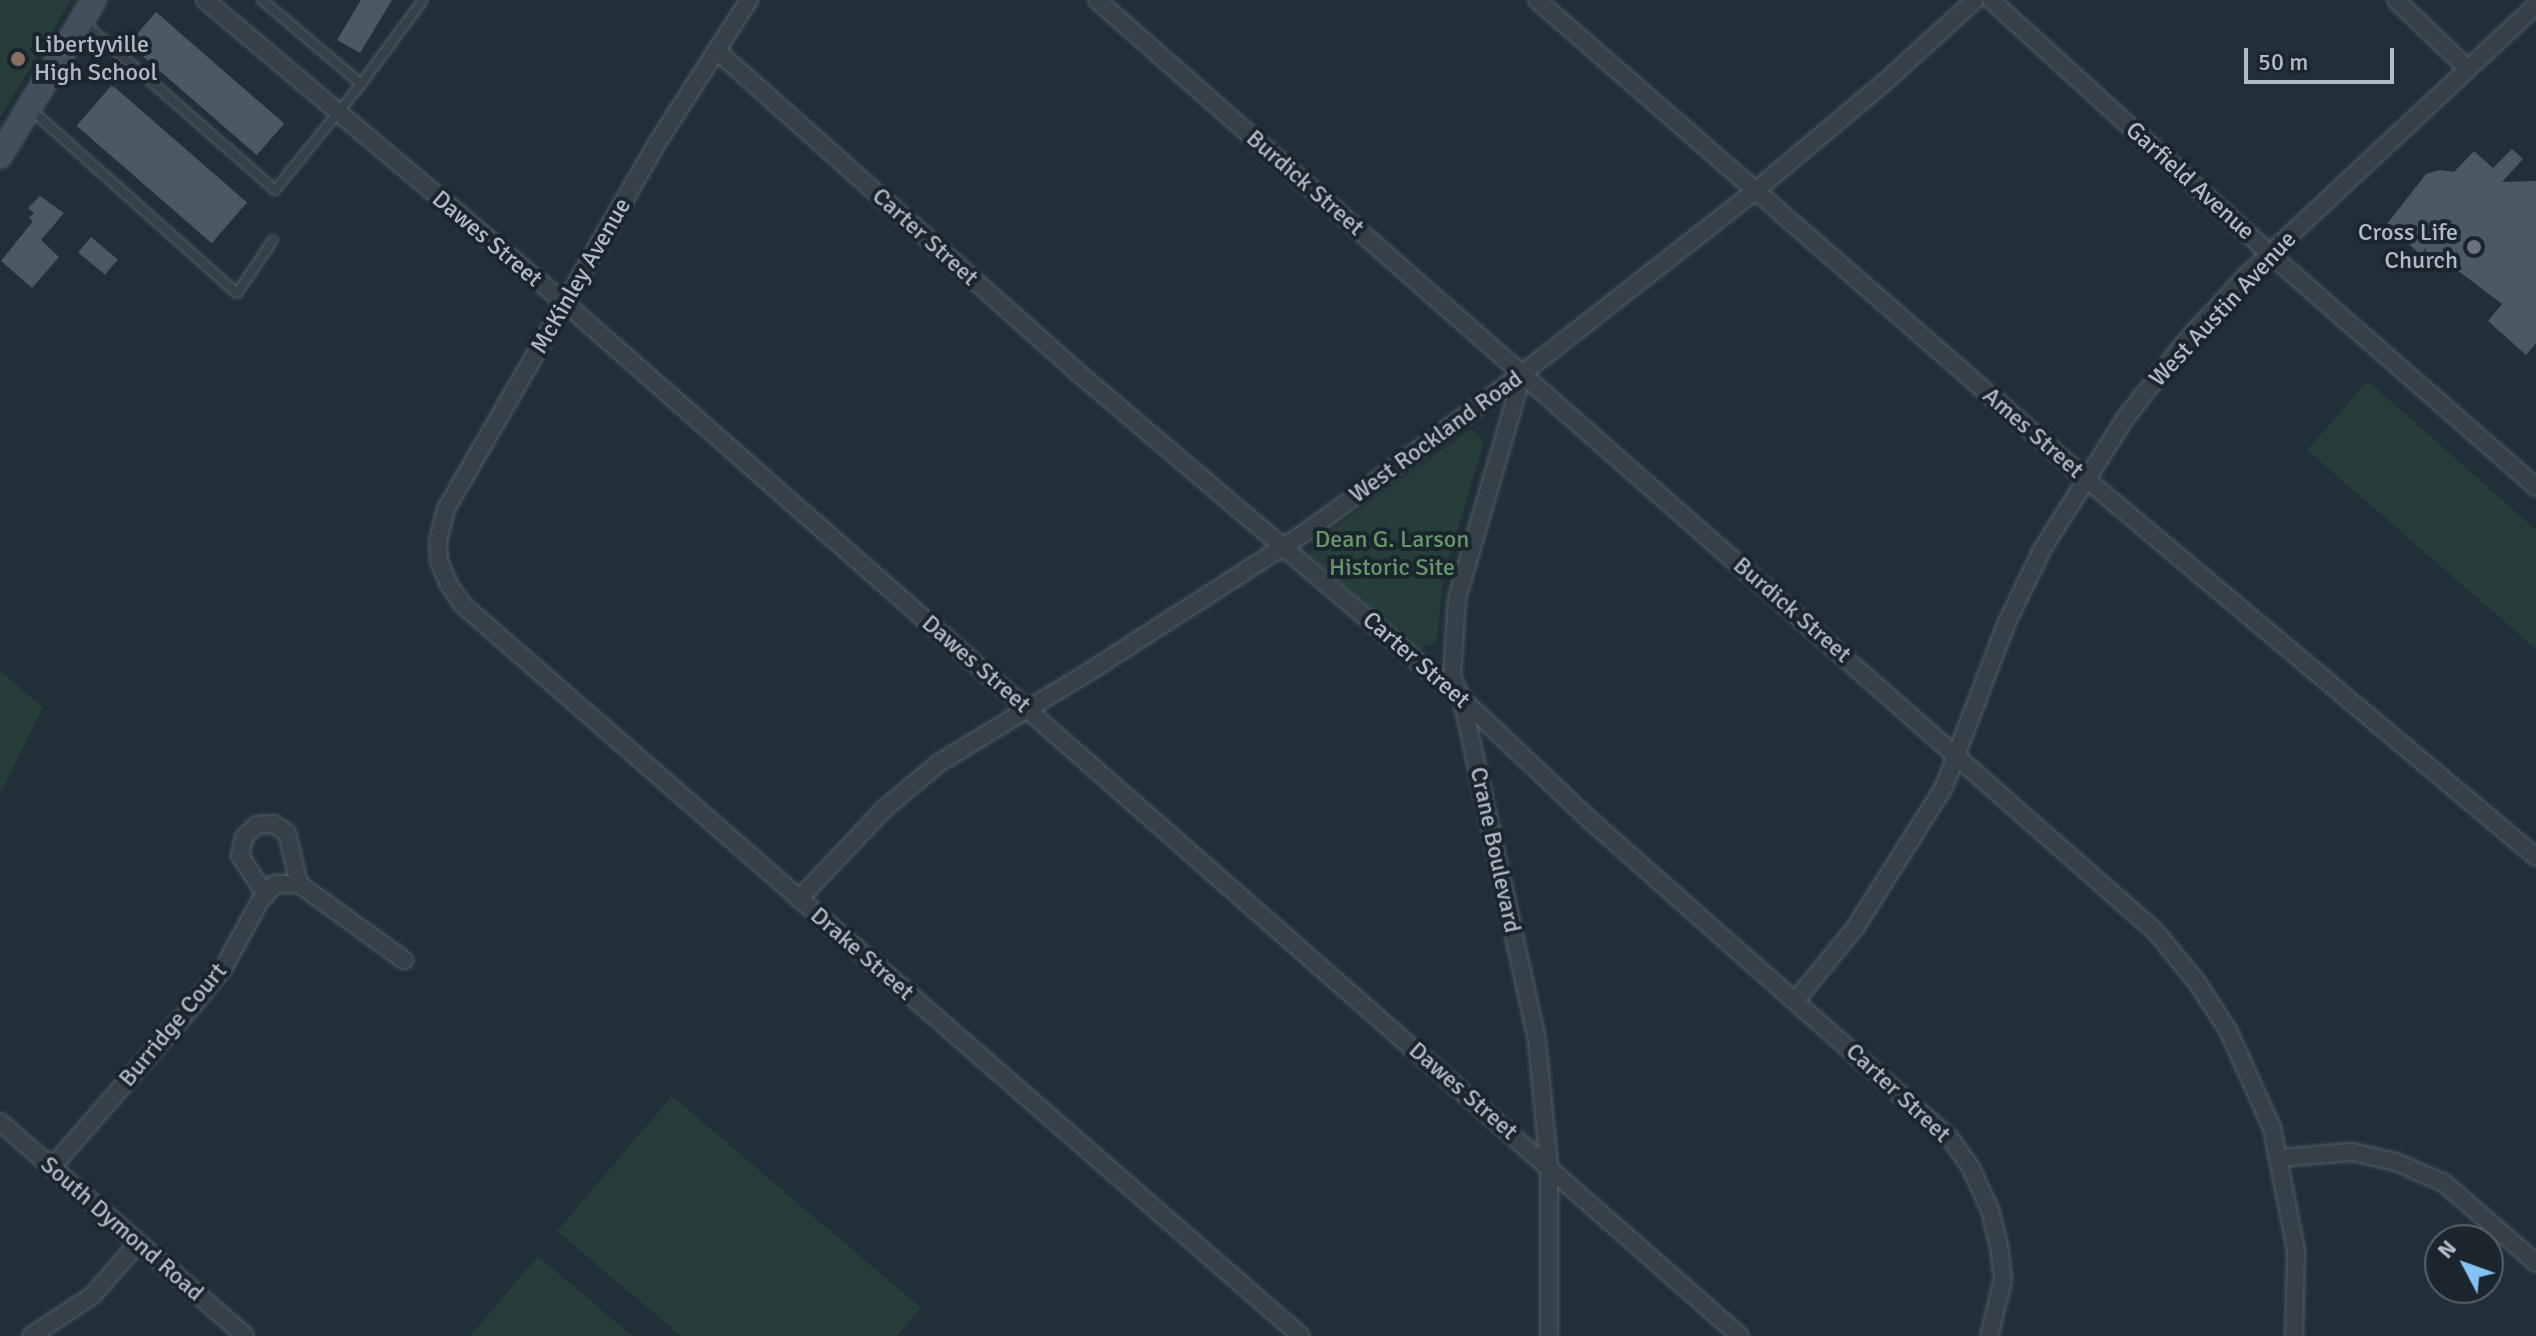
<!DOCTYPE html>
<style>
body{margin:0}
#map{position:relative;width:2536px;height:1336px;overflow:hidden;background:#222f38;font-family:Signika,sans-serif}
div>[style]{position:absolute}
.green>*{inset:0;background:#273d3a}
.building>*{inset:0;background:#4a5964;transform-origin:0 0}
.roads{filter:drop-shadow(0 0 2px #535e66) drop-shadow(0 0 2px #535e66)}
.lane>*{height:8px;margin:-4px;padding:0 4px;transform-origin:4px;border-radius:4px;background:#354049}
.street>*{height:16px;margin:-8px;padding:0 8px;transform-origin:8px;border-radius:8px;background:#354049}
.secondary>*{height:22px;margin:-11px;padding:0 11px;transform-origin:11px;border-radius:11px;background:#43505b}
.dots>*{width:22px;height:22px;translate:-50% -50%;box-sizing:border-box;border:4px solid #1b252d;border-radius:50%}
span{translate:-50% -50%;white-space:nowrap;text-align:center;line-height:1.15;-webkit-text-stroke:8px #1b252d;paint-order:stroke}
.poi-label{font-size:24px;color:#b0bbc5}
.left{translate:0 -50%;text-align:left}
.right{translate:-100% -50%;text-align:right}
.street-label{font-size:24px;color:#b0bbc5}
.park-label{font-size:24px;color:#68956b}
.north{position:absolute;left:2424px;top:1224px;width:80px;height:80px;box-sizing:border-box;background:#1b252d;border:2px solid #57616a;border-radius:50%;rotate:311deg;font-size:22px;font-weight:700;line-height:32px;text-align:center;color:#b0bbc5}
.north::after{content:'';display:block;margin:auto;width:28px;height:36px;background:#86c1f4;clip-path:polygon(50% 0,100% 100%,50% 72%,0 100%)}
.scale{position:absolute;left:2244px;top:48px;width:150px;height:36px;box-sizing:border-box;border:4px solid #b0bbc5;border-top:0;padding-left:10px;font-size:24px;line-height:28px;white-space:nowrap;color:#b0bbc5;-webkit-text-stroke:6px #1b252d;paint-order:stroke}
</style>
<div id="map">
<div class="green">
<i style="clip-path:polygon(0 0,71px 0,0 118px)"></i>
<i style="clip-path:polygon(2368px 381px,2536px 530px,2536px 649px,2307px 450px)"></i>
<i style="clip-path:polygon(1471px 429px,1484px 442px,1444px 575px,1436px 642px,1419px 649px,1309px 555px,1318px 539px)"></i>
<i style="clip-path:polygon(0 671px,43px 707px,0 795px)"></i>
<i style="clip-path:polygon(672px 1096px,921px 1308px,897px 1336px,681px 1336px,557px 1231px)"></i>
<i style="clip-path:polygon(538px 1256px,632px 1336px,470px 1336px)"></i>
</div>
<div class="building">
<i style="clip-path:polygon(361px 0,392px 0,360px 53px,337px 40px)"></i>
<i style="left:156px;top:12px;width:170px;height:42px;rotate:41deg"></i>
<i style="left:112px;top:85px;width:179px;height:54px;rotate:41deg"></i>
<i style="clip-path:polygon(2512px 149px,2523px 159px,2502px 182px,2536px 181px,2536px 343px,2526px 355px,2488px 321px,2502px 304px,2457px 270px,2437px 270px,2387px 224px,2426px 174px,2440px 170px,2454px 172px,2474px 151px,2493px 168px)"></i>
<i style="clip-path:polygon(40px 196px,64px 213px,41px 240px,59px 257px,32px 288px,1px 261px,33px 221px,29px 218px,34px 213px,28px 208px)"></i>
<i style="left:91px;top:237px;width:35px;height:20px;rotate:40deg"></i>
</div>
<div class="roads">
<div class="lane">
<i style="left:262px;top:0;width:130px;rotate:40.3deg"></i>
<i style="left:361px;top:84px;width:104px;rotate:-53.6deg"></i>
<i style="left:82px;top:21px;width:257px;rotate:41.2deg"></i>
<i style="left:275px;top:190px;width:136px;rotate:-50.9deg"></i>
<i style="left:29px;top:108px;width:278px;rotate:41.7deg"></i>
<i style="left:237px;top:293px;width:64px;rotate:-55.8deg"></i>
</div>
<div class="street">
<i style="left:205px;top:0;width:472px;rotate:40.1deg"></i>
<i style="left:566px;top:304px;width:1563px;rotate:41.32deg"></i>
<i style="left:749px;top:0;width:166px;rotate:122.7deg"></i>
<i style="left:659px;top:140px;width:426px;rotate:120deg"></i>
<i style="left:446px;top:509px;width:34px;rotate:104deg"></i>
<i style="left:438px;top:542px;width:19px;rotate:87deg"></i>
<i style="left:439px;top:561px;width:26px;rotate:67deg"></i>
<i style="left:449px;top:585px;width:24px;rotate:55deg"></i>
<i style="left:463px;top:605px;width:1112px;rotate:41.1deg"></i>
<i style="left:1097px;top:0;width:1409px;rotate:41.35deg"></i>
<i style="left:2155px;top:931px;width:65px;rotate:50.6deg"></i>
<i style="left:2196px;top:981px;width:59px;rotate:56.9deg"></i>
<i style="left:2228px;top:1030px;width:107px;rotate:65.8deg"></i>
<i style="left:2272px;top:1128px;width:124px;rotate:78.9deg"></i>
<i style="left:2296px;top:1250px;width:86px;rotate:91.3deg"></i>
<i style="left:1537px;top:0;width:727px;rotate:41.1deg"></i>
<i style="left:2085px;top:478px;width:589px;rotate:40.04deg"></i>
<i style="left:1991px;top:0;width:377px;rotate:42.3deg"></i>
<i style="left:2270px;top:254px;width:354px;rotate:41.2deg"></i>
<i style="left:2396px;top:0;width:100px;rotate:43.8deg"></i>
<i style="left:716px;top:50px;width:482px;rotate:41.7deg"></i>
<i style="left:1076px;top:371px;width:507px;rotate:40.36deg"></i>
<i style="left:1462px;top:699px;width:176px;rotate:43.4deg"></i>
<i style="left:1590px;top:820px;width:480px;rotate:41.5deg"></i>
<i style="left:1950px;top:1138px;width:37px;rotate:55deg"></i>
<i style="left:1971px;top:1168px;width:46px;rotate:65.7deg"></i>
<i style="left:1990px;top:1210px;width:37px;rotate:76deg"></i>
<i style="left:1999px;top:1246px;width:34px;rotate:83deg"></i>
<i style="left:2003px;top:1280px;width:58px;rotate:104deg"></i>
<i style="left:1523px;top:373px;width:235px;rotate:106.3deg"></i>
<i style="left:1457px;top:599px;width:78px;rotate:93.7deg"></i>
<i style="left:1452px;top:677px;width:24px;rotate:66deg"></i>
<i style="left:1462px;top:699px;width:350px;rotate:77.6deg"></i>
<i style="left:1537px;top:1041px;width:126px;rotate:84.5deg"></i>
<i style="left:1549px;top:1166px;width:170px;rotate:90deg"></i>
<i style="left:266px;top:895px;width:47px;rotate:-123.7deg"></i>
<i style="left:240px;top:856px;width:19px;rotate:-78deg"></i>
<i style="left:244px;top:837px;width:18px;rotate:-43deg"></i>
<i style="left:257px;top:825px;width:17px;rotate:-3deg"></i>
<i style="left:274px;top:824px;width:16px;rotate:35deg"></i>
<i style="left:287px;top:833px;width:52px;rotate:76.8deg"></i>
<i style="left:799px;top:899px;width:124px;rotate:-46.6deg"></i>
<i style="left:884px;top:809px;width:72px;rotate:-39.9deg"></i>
<i style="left:939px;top:763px;width:183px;rotate:-31.3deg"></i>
<i style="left:1095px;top:668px;width:255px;rotate:-32.8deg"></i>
<i style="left:1309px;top:530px;width:265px;rotate:-36.3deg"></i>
<i style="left:1523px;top:373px;width:295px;rotate:-38.1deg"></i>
<i style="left:1755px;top:191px;width:171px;rotate:-40deg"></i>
<i style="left:1886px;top:81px;width:120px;rotate:-42.3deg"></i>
<i style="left:1796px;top:1000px;width:93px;rotate:-50.7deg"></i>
<i style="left:1855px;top:928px;width:167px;rotate:-57.7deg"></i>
<i style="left:1944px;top:787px;width:177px;rotate:-69.1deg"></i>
<i style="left:2007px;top:622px;width:82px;rotate:-64.1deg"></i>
<i style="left:2043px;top:548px;width:155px;rotate:-57.6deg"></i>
<i style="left:2126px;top:417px;width:97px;rotate:-51.7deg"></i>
<i style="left:2186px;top:341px;width:88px;rotate:-47.3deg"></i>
<i style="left:2246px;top:276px;width:396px;rotate:-43deg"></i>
<i style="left:0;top:1122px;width:325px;rotate:41.1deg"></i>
<i style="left:2279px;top:1158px;width:73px;rotate:-4.7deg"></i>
<i style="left:2352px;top:1152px;width:45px;rotate:12.8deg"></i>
<i style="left:2396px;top:1162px;width:52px;rotate:23.6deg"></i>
<i style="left:2444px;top:1183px;width:122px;rotate:41deg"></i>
<i style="left:52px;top:1167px;width:218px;rotate:-48.9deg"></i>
<i style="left:195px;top:1003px;width:46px;rotate:-51.1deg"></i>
<i style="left:224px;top:967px;width:75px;rotate:-61.4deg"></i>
<i style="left:260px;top:901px;width:23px;rotate:-49deg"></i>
<i style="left:275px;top:884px;width:24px"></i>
<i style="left:299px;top:884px;width:130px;rotate:35.9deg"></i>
<i style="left:31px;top:1336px;width:73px;rotate:-33.3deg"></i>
<i style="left:92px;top:1296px;width:70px;rotate:-49deg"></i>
</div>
<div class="secondary">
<i style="left:0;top:156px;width:182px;rotate:-58.9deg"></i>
</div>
</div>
<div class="dots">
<i style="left:18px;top:59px;background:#8d6e63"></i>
<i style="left:2474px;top:247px;background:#6b7280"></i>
</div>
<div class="poi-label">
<span class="left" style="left:34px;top:59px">Libertyville<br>High School</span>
<span class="right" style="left:2458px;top:247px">Cross Life<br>Church</span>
</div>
<div class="street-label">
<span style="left:2190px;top:181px;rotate:42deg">Garfield Avenue</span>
<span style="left:1305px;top:183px;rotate:41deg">Burdick Street</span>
<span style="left:925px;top:237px;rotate:42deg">Carter Street</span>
<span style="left:487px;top:239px;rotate:40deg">Dawes Street</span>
<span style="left:581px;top:276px;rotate:-60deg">McKinley Avenue</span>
<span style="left:2223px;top:309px;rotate:-47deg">West Austin Avenue</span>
<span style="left:2033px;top:433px;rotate:41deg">Ames Street</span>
<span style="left:1436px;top:437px;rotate:-36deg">West Rockland Road</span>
<span style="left:1792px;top:610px;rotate:41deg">Burdick Street</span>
<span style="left:1416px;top:660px;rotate:41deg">Carter Street</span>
<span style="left:976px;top:664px;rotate:41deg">Dawes Street</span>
<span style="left:1495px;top:850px;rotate:78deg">Crane Boulevard</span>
<span style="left:862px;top:954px;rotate:41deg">Drake Street</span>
<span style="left:173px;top:1025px;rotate:-50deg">Burridge Court</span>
<span style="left:1463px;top:1091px;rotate:41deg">Dawes Street</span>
<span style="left:1898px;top:1093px;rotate:43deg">Carter Street</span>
<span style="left:122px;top:1229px;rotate:41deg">South Dymond Road</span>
</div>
<div class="park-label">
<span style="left:1392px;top:554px">Dean G. Larson<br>Historic Site</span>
</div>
<div class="north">N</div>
<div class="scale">50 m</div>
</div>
